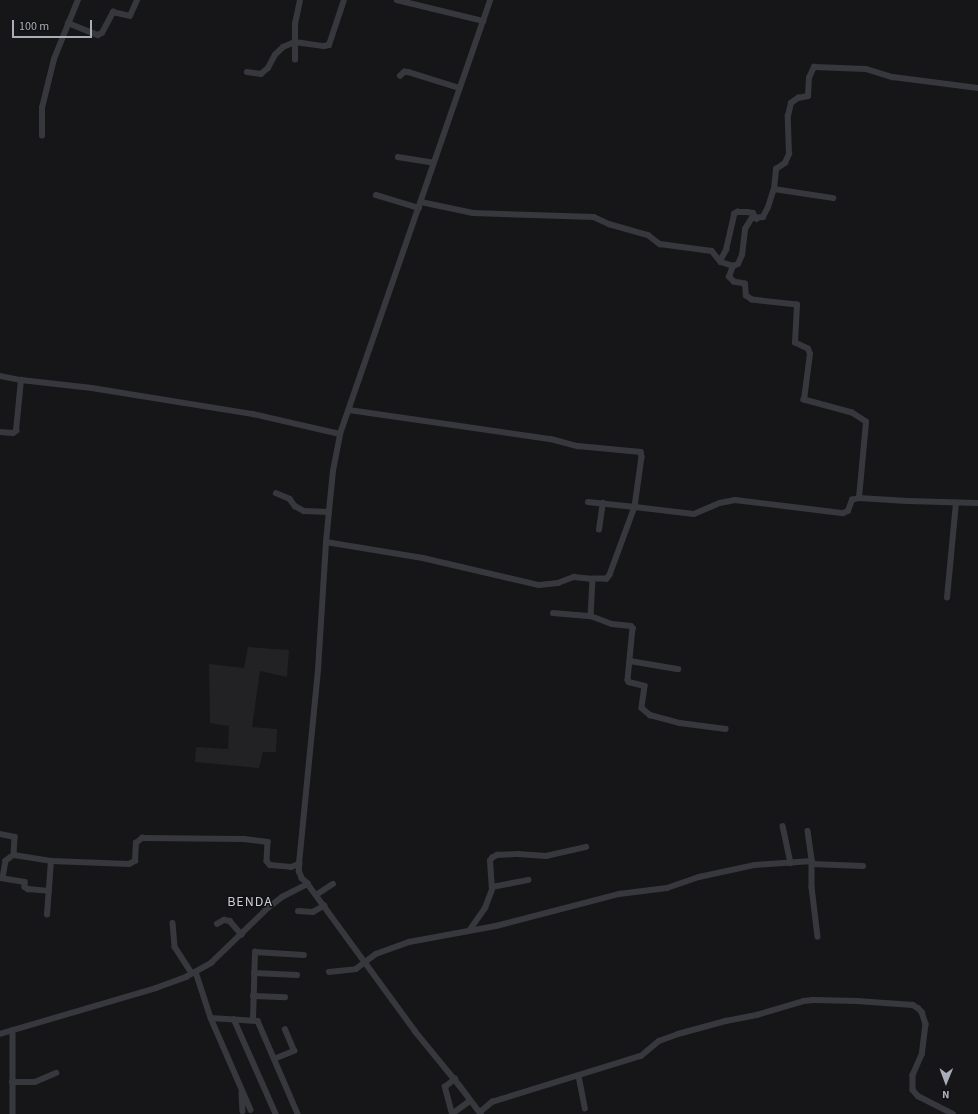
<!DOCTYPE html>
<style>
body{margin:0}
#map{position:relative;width:978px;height:1114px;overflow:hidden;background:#161618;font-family:"Source Sans 3",sans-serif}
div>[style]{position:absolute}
.built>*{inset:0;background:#222225}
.minor>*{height:5.5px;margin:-2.75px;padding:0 2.75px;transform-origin:2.75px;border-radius:2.75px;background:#37383d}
span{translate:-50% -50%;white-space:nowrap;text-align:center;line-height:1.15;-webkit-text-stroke:3px #111113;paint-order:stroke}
.quarter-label{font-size:14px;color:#c9ccd4;letter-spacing:1px}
.north{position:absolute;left:926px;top:1062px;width:40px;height:40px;-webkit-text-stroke:3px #111113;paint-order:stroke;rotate:181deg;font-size:11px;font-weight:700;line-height:16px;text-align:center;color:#a8adb8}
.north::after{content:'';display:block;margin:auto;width:14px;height:18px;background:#a8adb8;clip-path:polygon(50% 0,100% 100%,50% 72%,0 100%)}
.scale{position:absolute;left:12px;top:20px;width:80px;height:18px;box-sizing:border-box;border:2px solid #a8adb8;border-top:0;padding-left:5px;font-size:12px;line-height:14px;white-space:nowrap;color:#a8adb8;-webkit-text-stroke:3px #111113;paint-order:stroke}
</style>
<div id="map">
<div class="built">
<i style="clip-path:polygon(248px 647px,289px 650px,287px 677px,260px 671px,252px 727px,277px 729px,276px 752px,263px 752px,259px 768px,195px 762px,196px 747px,228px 749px,229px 726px,210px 723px,209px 664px,244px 668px)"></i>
</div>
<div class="minor">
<i style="left:397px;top:0;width:89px;rotate:13.7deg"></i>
<i style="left:68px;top:23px;width:32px;rotate:22deg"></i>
<i style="left:98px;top:35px;width:4px;rotate:-27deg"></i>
<i style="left:102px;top:33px;width:24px;rotate:-62deg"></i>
<i style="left:113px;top:12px;width:17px;rotate:13deg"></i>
<i style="left:130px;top:16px;width:17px;rotate:-66deg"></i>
<i style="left:295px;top:60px;width:36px;rotate:-90deg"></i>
<i style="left:295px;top:24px;width:25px;rotate:-78deg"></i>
<i style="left:247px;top:72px;width:14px;rotate:8deg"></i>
<i style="left:261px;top:74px;width:9px;rotate:-41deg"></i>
<i style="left:268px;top:68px;width:15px;rotate:-62deg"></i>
<i style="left:275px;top:55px;width:11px;rotate:-45deg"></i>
<i style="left:283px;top:47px;width:13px;rotate:-23deg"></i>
<i style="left:295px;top:42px;width:29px;rotate:8deg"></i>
<i style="left:324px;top:46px;width:5px;rotate:-11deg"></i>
<i style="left:329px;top:45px;width:47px;rotate:-71.6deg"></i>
<i style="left:400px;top:76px;width:6px;rotate:-45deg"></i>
<i style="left:404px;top:72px;width:4px"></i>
<i style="left:408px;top:72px;width:54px;rotate:17.1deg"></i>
<i style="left:42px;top:136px;width:28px;rotate:-90deg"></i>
<i style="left:42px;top:108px;width:50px;rotate:-76.2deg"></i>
<i style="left:54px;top:59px;width:64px;rotate:-67.9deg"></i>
<i style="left:398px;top:157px;width:36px;rotate:9deg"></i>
<i style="left:774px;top:189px;width:60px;rotate:8.7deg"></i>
<i style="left:376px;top:195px;width:45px;rotate:16.8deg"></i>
<i style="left:421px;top:202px;width:53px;rotate:11.9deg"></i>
<i style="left:473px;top:213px;width:121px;rotate:1.9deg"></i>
<i style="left:594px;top:217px;width:17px;rotate:25deg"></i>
<i style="left:609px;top:224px;width:41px;rotate:15.8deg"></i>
<i style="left:648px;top:235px;width:15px;rotate:37deg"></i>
<i style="left:660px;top:244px;width:52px;rotate:7.7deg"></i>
<i style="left:712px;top:251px;width:14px;rotate:51deg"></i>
<i style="left:721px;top:262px;width:13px;rotate:18deg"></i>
<i style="left:720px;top:261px;width:13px;rotate:-61deg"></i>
<i style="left:726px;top:250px;width:37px;rotate:-77deg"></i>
<i style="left:734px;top:214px;width:4px;rotate:-34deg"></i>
<i style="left:737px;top:212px;width:10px"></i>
<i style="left:747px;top:212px;width:6px;rotate:9deg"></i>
<i style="left:753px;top:213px;width:7px;rotate:56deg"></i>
<i style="left:0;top:376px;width:21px;rotate:11deg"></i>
<i style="left:21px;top:380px;width:71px;rotate:6.4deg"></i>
<i style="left:92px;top:388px;width:163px;rotate:9.2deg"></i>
<i style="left:253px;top:414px;width:89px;rotate:12.9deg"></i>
<i style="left:349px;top:410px;width:204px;rotate:8.2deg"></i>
<i style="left:551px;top:439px;width:28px;rotate:15deg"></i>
<i style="left:578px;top:446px;width:63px;rotate:5.4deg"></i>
<i style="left:641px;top:452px;width:5px;rotate:79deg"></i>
<i style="left:642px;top:457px;width:50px;rotate:98deg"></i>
<i style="left:635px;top:507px;width:59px;rotate:6.8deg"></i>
<i style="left:694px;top:514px;width:28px;rotate:-23deg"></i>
<i style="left:720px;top:503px;width:15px;rotate:-11deg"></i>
<i style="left:735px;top:500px;width:109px;rotate:6.9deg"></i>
<i style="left:843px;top:513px;width:5px;rotate:-22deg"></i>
<i style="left:848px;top:511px;width:12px;rotate:-70deg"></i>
<i style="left:852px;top:500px;width:7px;rotate:-16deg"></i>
<i style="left:859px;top:498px;width:48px;rotate:3.6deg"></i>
<i style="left:907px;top:501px;width:71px;rotate:1.6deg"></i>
<i style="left:0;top:432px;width:13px;rotate:4deg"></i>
<i style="left:13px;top:433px;width:4px;rotate:-34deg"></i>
<i style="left:16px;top:431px;width:51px;rotate:-84.4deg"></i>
<i style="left:276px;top:493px;width:15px;rotate:23deg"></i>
<i style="left:290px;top:499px;width:9px;rotate:54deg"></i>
<i style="left:295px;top:506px;width:10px;rotate:29deg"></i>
<i style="left:304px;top:511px;width:25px;rotate:2deg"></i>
<i style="left:859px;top:498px;width:76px;rotate:-84.7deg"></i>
<i style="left:866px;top:422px;width:17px;rotate:-147deg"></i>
<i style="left:852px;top:413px;width:50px;rotate:-164.8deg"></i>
<i style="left:804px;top:400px;width:46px;rotate:-82.6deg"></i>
<i style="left:810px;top:354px;width:5px;rotate:-112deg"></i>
<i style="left:808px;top:349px;width:14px;rotate:-155deg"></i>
<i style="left:795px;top:343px;width:38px;rotate:-87deg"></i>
<i style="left:797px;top:305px;width:45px;rotate:-173.7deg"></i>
<i style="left:752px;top:300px;width:7px;rotate:-146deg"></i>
<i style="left:746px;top:296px;width:12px;rotate:-95deg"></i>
<i style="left:745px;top:284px;width:11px;rotate:-170deg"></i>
<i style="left:734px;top:282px;width:7px;rotate:-135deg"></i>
<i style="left:729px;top:277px;width:12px;rotate:-70deg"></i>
<i style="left:733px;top:266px;width:5px;rotate:-22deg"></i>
<i style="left:738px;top:264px;width:10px;rotate:-66deg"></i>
<i style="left:742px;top:255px;width:26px;rotate:-83deg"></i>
<i style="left:745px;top:229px;width:13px;rotate:-58deg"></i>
<i style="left:752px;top:218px;width:11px;rotate:-5deg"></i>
<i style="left:763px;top:217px;width:11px;rotate:-63deg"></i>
<i style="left:768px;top:207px;width:19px;rotate:-72deg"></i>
<i style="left:774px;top:189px;width:20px;rotate:-84deg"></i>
<i style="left:776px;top:169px;width:11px;rotate:-34deg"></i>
<i style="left:785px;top:163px;width:10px;rotate:-66deg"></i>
<i style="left:789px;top:154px;width:38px;rotate:-92deg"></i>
<i style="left:788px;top:116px;width:13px;rotate:-77deg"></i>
<i style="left:791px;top:103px;width:9px;rotate:-36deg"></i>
<i style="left:798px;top:98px;width:10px;rotate:-11deg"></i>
<i style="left:808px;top:96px;width:18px;rotate:-87deg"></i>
<i style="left:809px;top:78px;width:12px;rotate:-66deg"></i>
<i style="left:814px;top:67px;width:52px;rotate:2.2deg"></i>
<i style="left:866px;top:69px;width:28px;rotate:17deg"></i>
<i style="left:893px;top:77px;width:86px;rotate:7.4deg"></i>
<i style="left:588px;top:502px;width:47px;rotate:6.1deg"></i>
<i style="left:635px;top:507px;width:72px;rotate:110.2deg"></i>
<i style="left:610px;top:575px;width:5px;rotate:127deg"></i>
<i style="left:607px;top:579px;width:14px;rotate:180deg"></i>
<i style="left:599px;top:530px;width:27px;rotate:-82deg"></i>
<i style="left:326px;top:542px;width:98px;rotate:9.4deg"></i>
<i style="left:423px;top:558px;width:119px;rotate:13.1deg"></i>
<i style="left:539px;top:585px;width:19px;rotate:-6deg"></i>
<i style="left:558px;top:583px;width:17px;rotate:-21deg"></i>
<i style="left:574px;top:577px;width:19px;rotate:6deg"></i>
<i style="left:593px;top:579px;width:37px;rotate:93deg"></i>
<i style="left:591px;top:616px;width:22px;rotate:21deg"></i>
<i style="left:612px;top:624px;width:19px;rotate:6deg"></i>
<i style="left:631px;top:626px;width:3px;rotate:45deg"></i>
<i style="left:633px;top:628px;width:52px;rotate:95.5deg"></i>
<i style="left:628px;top:680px;width:2px;rotate:63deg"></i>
<i style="left:629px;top:682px;width:16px;rotate:14deg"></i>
<i style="left:645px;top:686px;width:22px;rotate:98deg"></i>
<i style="left:642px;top:708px;width:11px;rotate:41deg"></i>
<i style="left:650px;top:715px;width:31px;rotate:15deg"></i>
<i style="left:680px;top:723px;width:46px;rotate:7.4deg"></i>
<i style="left:947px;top:598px;width:95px;rotate:-84.6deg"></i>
<i style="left:553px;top:613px;width:38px;rotate:5deg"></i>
<i style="left:630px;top:661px;width:49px;rotate:9.5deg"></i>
<i style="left:783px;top:826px;width:38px;rotate:78deg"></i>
<i style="left:808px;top:831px;width:30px;rotate:82deg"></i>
<i style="left:0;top:834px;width:15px;rotate:11deg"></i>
<i style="left:15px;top:837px;width:18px;rotate:93deg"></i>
<i style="left:14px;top:855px;width:10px;rotate:143deg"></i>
<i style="left:6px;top:861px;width:17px;rotate:100deg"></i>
<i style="left:14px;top:855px;width:37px;rotate:9deg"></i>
<i style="left:51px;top:861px;width:78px;rotate:2.2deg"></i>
<i style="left:129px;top:864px;width:7px;rotate:-27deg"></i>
<i style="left:135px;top:861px;width:18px;rotate:-87deg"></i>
<i style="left:136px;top:843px;width:8px;rotate:-40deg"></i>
<i style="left:142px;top:838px;width:102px;rotate:0.6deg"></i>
<i style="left:244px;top:839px;width:24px;rotate:7deg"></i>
<i style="left:268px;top:842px;width:19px;rotate:93deg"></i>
<i style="left:267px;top:861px;width:5px;rotate:53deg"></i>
<i style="left:270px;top:865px;width:21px;rotate:5deg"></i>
<i style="left:291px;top:867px;width:9px;rotate:-21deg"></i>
<i style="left:812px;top:864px;width:51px;rotate:2.2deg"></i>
<i style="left:0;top:878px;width:25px;rotate:9deg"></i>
<i style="left:25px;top:882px;width:5px;rotate:90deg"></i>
<i style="left:25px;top:887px;width:4px;rotate:34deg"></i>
<i style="left:28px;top:889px;width:21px;rotate:5deg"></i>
<i style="left:308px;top:884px;width:182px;rotate:53.9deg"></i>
<i style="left:415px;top:1031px;width:71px;rotate:50.7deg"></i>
<i style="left:460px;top:1086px;width:35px;rotate:53deg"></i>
<i style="left:492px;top:887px;width:37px;rotate:-11deg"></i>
<i style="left:316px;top:895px;width:20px;rotate:-33deg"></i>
<i style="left:298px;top:911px;width:15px;rotate:4deg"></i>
<i style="left:313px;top:912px;width:13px;rotate:-29deg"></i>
<i style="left:47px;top:915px;width:54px;rotate:-85.8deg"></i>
<i style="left:173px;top:923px;width:24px;rotate:85deg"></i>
<i style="left:175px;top:947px;width:31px;rotate:57deg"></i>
<i style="left:217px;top:924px;width:8px;rotate:-30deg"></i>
<i style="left:224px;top:920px;width:6px;rotate:9deg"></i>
<i style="left:230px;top:921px;width:18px;rotate:49deg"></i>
<i style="left:469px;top:931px;width:28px;rotate:-55deg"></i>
<i style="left:485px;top:908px;width:19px;rotate:-69deg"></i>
<i style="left:492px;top:890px;width:29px;rotate:-94deg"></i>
<i style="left:490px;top:861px;width:4px;rotate:-56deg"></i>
<i style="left:492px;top:858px;width:6px;rotate:-31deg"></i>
<i style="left:497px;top:855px;width:21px;rotate:-3deg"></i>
<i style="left:518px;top:854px;width:28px;rotate:4deg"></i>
<i style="left:546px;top:856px;width:41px;rotate:-12.7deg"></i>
<i style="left:196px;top:972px;width:48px;rotate:71.9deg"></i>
<i style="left:211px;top:1018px;width:100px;rotate:66.5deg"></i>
<i style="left:329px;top:972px;width:27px;rotate:-6deg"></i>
<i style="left:356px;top:969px;width:25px;rotate:-37deg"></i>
<i style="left:376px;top:954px;width:35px;rotate:-20deg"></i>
<i style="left:409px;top:942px;width:88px;rotate:-10.4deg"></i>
<i style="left:496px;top:926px;width:127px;rotate:-14.6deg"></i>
<i style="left:619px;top:894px;width:48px;rotate:-7.1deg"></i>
<i style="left:667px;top:888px;width:34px;rotate:-19deg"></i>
<i style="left:699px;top:877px;width:57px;rotate:-12.1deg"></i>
<i style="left:755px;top:865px;width:57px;rotate:-4deg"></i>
<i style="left:812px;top:861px;width:26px;rotate:90deg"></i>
<i style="left:812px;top:887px;width:50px;rotate:83.2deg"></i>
<i style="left:254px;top:973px;width:43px;rotate:2.7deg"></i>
<i style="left:253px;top:996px;width:32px;rotate:2deg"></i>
<i style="left:211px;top:1018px;width:47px;rotate:3.7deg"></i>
<i style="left:258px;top:1021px;width:101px;rotate:66.7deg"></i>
<i style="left:234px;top:1019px;width:104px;rotate:66.1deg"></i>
<i style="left:253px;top:1019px;width:67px;rotate:-88.3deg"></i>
<i style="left:255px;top:952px;width:49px;rotate:3.5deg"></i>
<i style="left:13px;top:1030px;width:84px;rotate:90deg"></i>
<i style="left:0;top:1034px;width:163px;rotate:-16.4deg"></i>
<i style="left:156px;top:988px;width:32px;rotate:-20deg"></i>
<i style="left:186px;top:977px;width:29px;rotate:-29deg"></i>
<i style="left:211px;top:963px;width:79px;rotate:-44deg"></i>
<i style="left:268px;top:908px;width:18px;rotate:-38deg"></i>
<i style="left:282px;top:897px;width:29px;rotate:-27deg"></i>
<i style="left:308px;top:884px;width:8px;rotate:-140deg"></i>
<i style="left:302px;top:879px;width:8px;rotate:-113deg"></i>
<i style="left:299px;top:872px;width:8px;rotate:-90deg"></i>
<i style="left:299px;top:864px;width:195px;rotate:-84.4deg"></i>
<i style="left:318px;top:670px;width:128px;rotate:-86.4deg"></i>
<i style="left:326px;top:542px;width:71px;rotate:-84.4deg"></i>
<i style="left:333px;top:471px;width:38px;rotate:-79deg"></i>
<i style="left:340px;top:434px;width:459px;rotate:-70.9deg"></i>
<i style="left:274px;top:1059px;width:22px;rotate:-22deg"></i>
<i style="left:294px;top:1051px;width:23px;rotate:-113deg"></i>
<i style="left:579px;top:1076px;width:33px;rotate:79deg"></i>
<i style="left:12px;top:1082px;width:23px"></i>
<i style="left:35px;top:1082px;width:23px;rotate:-23deg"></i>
<i style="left:242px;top:1093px;width:18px;rotate:87deg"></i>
<i style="left:480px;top:1112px;width:16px;rotate:-40deg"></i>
<i style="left:492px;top:1102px;width:156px;rotate:-17.2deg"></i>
<i style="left:641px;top:1056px;width:23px;rotate:-40deg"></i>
<i style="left:659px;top:1041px;width:20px;rotate:-20deg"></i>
<i style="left:678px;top:1034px;width:50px;rotate:-15.2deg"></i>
<i style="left:726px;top:1021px;width:32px;rotate:-11deg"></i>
<i style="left:757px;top:1015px;width:49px;rotate:-16.6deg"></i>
<i style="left:804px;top:1001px;width:9px;rotate:-6deg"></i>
<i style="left:813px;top:1000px;width:44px;rotate:1.3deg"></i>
<i style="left:857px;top:1001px;width:56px;rotate:4.1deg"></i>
<i style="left:913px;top:1005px;width:6px;rotate:31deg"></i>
<i style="left:918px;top:1008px;width:6px;rotate:45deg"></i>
<i style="left:922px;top:1012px;width:13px;rotate:72deg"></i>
<i style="left:926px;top:1024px;width:31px;rotate:97deg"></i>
<i style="left:922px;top:1055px;width:22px;rotate:114deg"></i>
<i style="left:913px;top:1075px;width:15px;rotate:90deg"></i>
<i style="left:913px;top:1090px;width:8px;rotate:50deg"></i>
<i style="left:918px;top:1096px;width:39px;rotate:27deg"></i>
<i style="left:452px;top:1114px;width:28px;rotate:-105deg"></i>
<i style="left:445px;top:1087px;width:13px;rotate:-39deg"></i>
<i style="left:452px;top:1114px;width:22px;rotate:-36deg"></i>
</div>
<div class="quarter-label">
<span style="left:250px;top:902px">BENDA</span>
</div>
<div class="north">N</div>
<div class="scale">100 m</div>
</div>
